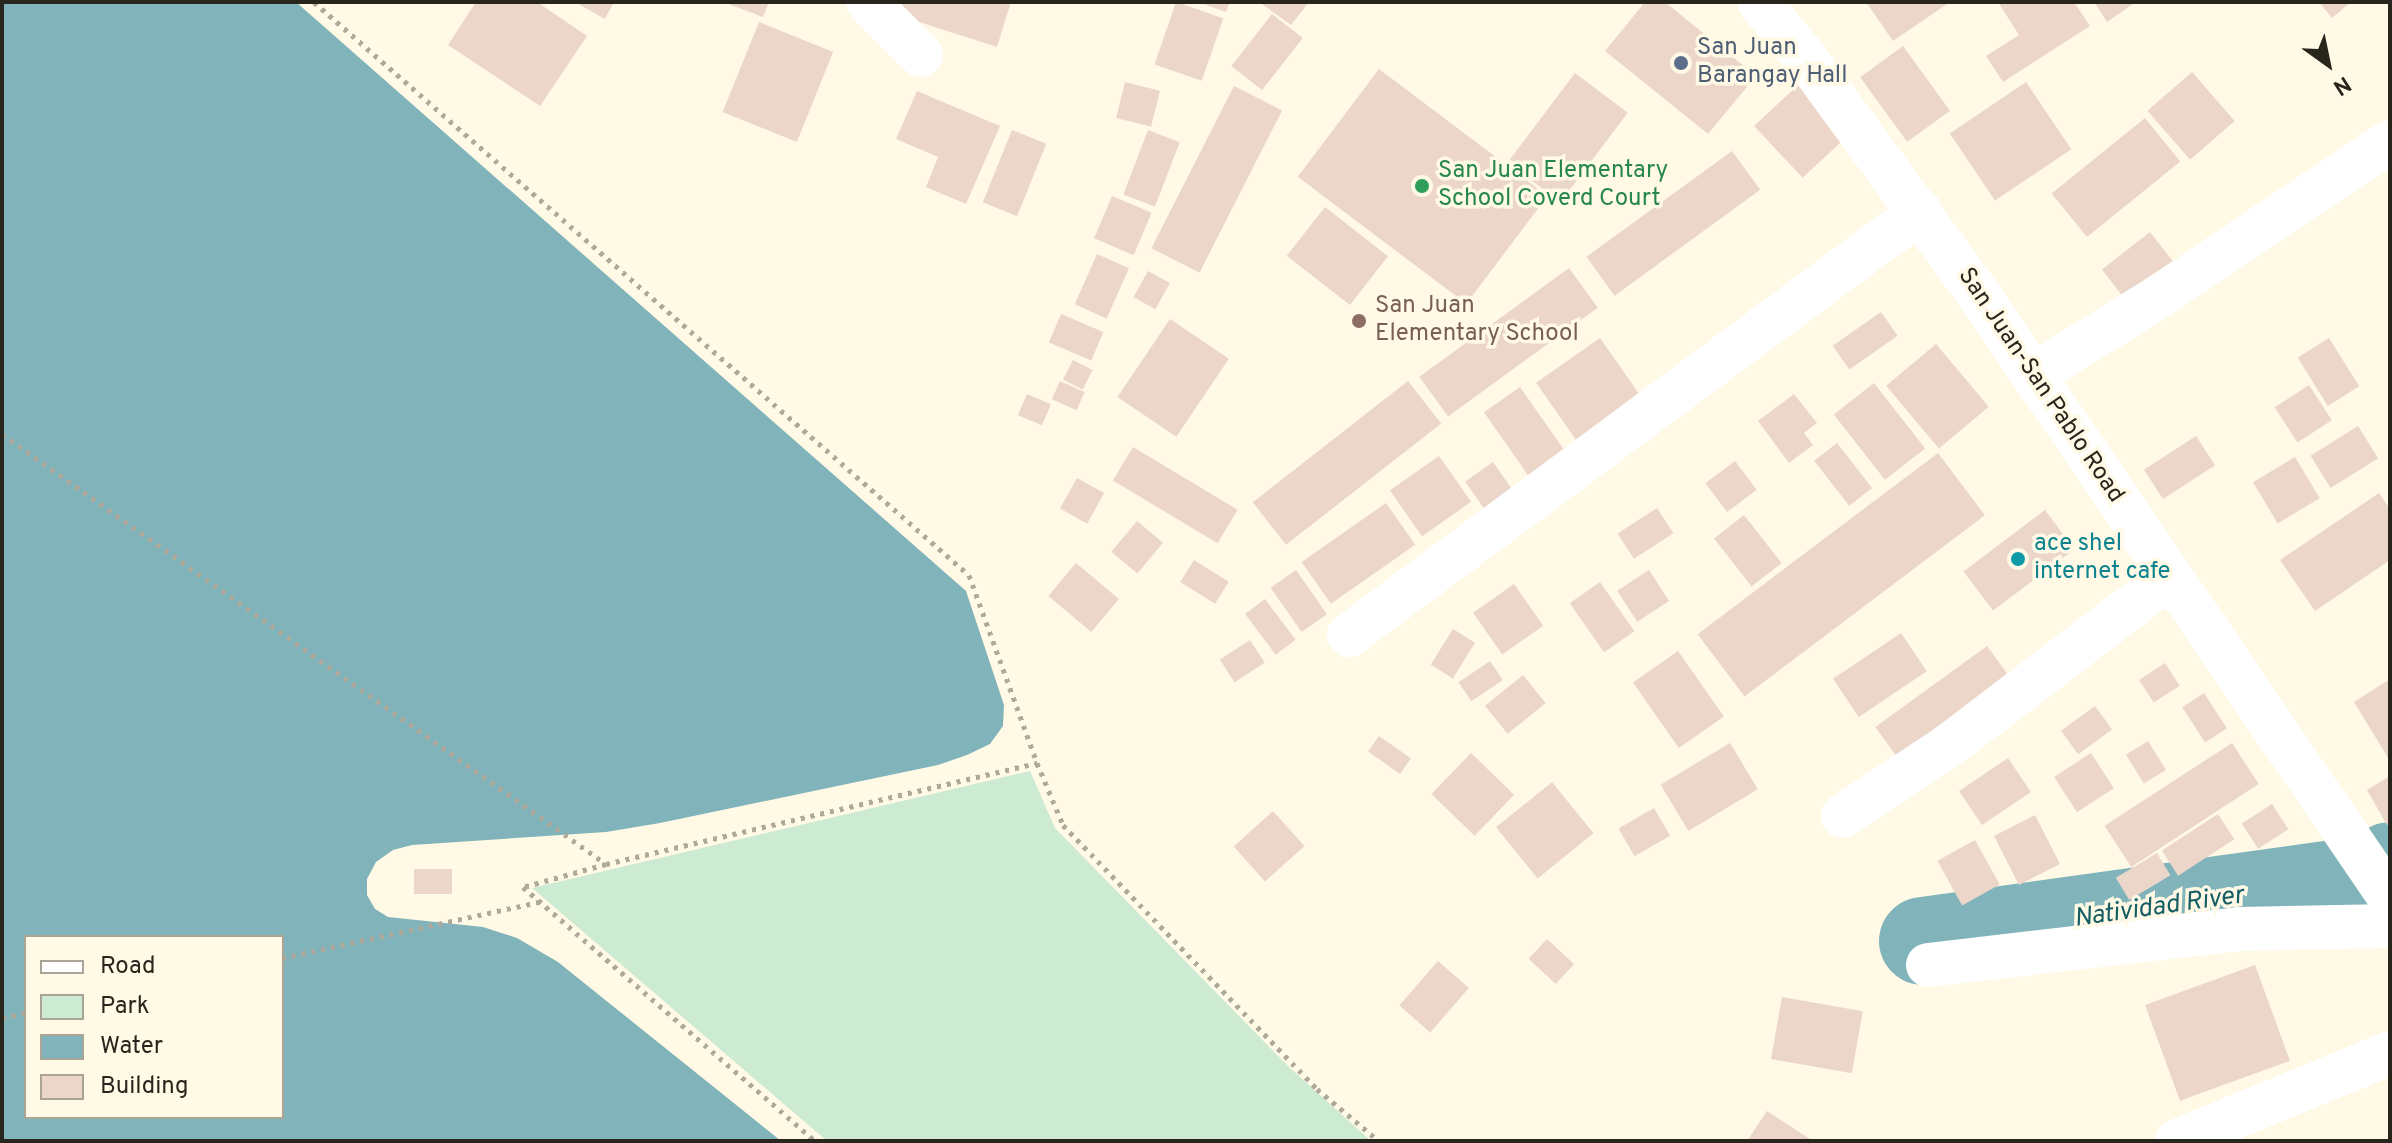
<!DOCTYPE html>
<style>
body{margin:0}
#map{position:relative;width:2392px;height:1143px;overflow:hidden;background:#fff9e6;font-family:Overpass,sans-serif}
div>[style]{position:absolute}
.green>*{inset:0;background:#cdead2}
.water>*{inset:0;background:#81b4ba}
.river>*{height:88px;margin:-44px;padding:0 44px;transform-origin:44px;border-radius:44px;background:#81b4ba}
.building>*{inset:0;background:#ecd6c9;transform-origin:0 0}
.path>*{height:5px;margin-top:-2.5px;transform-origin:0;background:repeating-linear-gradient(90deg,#aea99a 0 4px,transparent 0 10px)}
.minor>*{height:44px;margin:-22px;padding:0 22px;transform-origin:22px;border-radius:22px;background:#fff}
.dots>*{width:22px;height:22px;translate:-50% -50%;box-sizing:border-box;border:4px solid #fff9e6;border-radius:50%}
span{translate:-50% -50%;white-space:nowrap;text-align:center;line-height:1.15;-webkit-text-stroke:7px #fff9e6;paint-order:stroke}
.service-label{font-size:24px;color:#4e5e75}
.left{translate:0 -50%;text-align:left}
.leisure-label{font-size:24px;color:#27864d}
.education-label{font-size:24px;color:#785e54}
.street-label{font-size:24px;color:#27251c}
.culture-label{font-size:24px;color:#0d838f}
.water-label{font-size:26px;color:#145d64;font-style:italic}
.frame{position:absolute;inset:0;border:4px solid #27251c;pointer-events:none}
.legend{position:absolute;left:24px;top:935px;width:260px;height:184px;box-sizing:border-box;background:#fff9e6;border:2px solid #a9a495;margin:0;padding:10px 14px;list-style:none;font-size:24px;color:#27251c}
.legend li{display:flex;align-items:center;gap:16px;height:40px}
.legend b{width:40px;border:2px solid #a9a495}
.north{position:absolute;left:2288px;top:24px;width:80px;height:80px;-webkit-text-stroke:6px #fff9e6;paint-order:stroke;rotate:147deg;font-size:22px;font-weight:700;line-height:32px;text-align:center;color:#27251c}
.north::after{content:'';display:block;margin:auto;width:28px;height:36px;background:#27251c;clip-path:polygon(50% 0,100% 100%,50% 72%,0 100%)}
</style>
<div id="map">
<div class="green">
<i style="clip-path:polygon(1030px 771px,1055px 828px,1289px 1067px,1371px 1141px,827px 1141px,532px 888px)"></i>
</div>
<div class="water">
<i style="clip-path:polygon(evenodd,2px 2px,296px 2px,966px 591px,1004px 705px,1003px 726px,990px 744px,967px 755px,938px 765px,660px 823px,606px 832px,412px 845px,393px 850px,376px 862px,367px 879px,367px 895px,375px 909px,388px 917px,483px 927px,517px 938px,558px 962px,781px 1141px,2px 1141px,2px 2px,26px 937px,282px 937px,282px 1117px,26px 1117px,26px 937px)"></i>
</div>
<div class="river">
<i style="left:1923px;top:941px;width:452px;rotate:-7.9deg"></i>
<i style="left:2371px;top:879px;width:23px;rotate:-34deg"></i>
</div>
<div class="building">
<i style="clip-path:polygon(476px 2px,537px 2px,587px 36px,540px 106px,448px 45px)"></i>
<i style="clip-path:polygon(575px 2px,614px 2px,605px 19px)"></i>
<i style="clip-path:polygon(723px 2px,769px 2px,763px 17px)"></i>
<i style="clip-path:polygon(889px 2px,1011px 2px,997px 47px,885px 11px)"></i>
<i style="left:1176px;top:2px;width:50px;height:66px;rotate:19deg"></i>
<i style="clip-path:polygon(1198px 2px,1230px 2px,1226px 12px)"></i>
<i style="clip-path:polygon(1259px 2px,1309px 2px,1291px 25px)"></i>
<i style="clip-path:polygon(1645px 2px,1665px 2px,1756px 76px,1708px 134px,1605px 51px)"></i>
<i style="clip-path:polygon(1866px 2px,1950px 2px,1893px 41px)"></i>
<i style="clip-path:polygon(1998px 2px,2074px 2px,2090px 26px,2003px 82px,1986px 56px,2019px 35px)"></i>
<i style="clip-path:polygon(2094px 2px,2136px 2px,2107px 22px)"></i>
<i style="clip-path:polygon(2319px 2px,2351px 2px,2332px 18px)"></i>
<i style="left:1272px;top:14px;width:39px;height:66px;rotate:38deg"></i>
<i style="left:759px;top:22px;width:80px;height:97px;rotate:22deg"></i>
<i style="left:1903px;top:46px;width:80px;height:53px;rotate:54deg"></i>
<i style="left:1379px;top:69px;width:211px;height:135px;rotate:37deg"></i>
<i style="left:2192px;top:72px;width:65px;height:59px;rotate:49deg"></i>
<i style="left:1575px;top:73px;width:66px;height:112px;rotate:37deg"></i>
<i style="left:1125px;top:82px;width:36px;height:37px;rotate:14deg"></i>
<i style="left:2026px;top:82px;width:81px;height:92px;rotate:56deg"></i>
<i style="left:1798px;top:85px;width:71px;height:60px;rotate:47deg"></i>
<i style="left:1234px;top:86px;width:54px;height:182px;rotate:27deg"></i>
<i style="clip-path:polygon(917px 91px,1000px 126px,966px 204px,926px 187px,938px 157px,896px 139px)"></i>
<i style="left:2145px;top:118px;width:56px;height:120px;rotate:51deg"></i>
<i style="left:1012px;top:130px;width:37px;height:78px;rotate:22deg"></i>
<i style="left:1148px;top:130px;width:34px;height:69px;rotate:21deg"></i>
<i style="left:1732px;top:151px;width:48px;height:180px;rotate:54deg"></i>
<i style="left:1112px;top:196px;width:43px;height:46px;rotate:23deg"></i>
<i style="left:1325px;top:207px;width:80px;height:62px;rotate:38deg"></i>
<i style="left:2150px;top:232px;width:49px;height:61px;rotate:52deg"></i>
<i style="left:1097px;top:254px;width:35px;height:55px;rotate:24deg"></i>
<i style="left:1569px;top:268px;width:49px;height:185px;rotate:54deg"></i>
<i style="left:1148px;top:271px;width:25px;height:30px;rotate:29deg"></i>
<i style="left:1881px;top:312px;width:29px;height:59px;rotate:55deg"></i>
<i style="left:1061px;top:314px;width:46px;height:31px;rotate:23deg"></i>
<i style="left:1170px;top:319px;width:71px;height:94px;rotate:34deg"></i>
<i style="left:1600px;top:338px;width:89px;height:78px;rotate:55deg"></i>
<i style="left:2329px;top:338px;width:57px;height:37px;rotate:58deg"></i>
<i style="left:1936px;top:344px;width:82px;height:65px;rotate:50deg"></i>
<i style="left:1073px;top:360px;width:22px;height:22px;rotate:27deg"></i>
<i style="left:1060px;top:381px;width:27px;height:20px;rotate:24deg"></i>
<i style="left:1408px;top:381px;width:54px;height:197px;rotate:52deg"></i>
<i style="left:1874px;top:383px;width:83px;height:51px;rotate:52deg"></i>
<i style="left:2309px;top:385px;width:42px;height:41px;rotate:57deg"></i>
<i style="left:1520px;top:387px;width:81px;height:44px;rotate:55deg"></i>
<i style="left:1027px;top:394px;width:26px;height:23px;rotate:23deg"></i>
<i style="clip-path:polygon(1794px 394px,1817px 423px,1804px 433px,1813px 445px,1789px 463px,1758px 421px)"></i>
<i style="left:2358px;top:426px;width:38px;height:56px;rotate:58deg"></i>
<i style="left:2196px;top:436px;width:35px;height:62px;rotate:57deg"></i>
<i style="left:1837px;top:443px;width:57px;height:29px;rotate:52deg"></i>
<i style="left:1133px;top:447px;width:122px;height:39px;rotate:31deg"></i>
<i style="left:1938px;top:453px;width:78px;height:301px;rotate:53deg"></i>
<i style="left:1439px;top:456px;width:56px;height:60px;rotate:55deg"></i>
<i style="left:2295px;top:457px;width:48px;height:49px;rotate:59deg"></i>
<i style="left:1735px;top:461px;width:36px;height:37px;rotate:53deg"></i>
<i style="left:1493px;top:462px;width:42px;height:34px;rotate:55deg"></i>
<i style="left:1077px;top:478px;width:31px;height:35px;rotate:29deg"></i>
<i style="clip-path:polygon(2379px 493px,2390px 509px,2390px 560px,2315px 611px,2280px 560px)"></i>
<i style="left:1386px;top:503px;width:51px;height:103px;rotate:55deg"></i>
<i style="left:1657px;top:508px;width:30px;height:47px;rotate:57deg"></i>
<i style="left:2045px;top:510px;width:49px;height:102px;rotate:53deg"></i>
<i style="left:1744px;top:515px;width:61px;height:38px;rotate:52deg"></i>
<i style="left:1137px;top:521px;width:34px;height:40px;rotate:40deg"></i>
<i style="left:1194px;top:560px;width:41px;height:26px;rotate:32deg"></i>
<i style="left:1076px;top:563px;width:56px;height:43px;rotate:40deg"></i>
<i style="left:1296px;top:570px;width:54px;height:31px;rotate:55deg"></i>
<i style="left:1649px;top:570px;width:37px;height:38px;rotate:57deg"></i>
<i style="left:1600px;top:582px;width:60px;height:37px;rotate:55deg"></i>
<i style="left:1514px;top:584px;width:51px;height:50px;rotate:55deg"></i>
<i style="left:1265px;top:599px;width:51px;height:25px;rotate:53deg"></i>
<i style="left:1453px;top:629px;width:26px;height:42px;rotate:32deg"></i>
<i style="left:1901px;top:633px;width:46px;height:82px;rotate:56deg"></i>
<i style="left:1250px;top:640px;width:27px;height:36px;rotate:57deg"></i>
<i style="left:1987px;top:646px;width:39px;height:138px;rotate:54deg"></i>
<i style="left:1678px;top:651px;width:80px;height:55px;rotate:55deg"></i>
<i style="left:1490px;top:661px;width:23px;height:38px;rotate:56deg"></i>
<i style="left:2165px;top:663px;width:27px;height:31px;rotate:57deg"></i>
<i style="left:1523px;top:675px;width:36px;height:49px;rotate:51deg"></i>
<i style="clip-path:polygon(2390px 679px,2390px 761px,2354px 702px)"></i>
<i style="left:2204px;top:693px;width:42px;height:26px;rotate:57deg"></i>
<i style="left:2095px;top:706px;width:29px;height:42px;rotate:54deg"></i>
<i style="left:1379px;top:736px;width:39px;height:19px;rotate:35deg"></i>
<i style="left:2148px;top:741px;width:34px;height:26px;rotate:58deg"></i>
<i style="left:1730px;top:743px;width:54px;height:81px;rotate:59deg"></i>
<i style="left:2232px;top:743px;width:49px;height:152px;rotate:57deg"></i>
<i style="left:1471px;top:753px;width:60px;height:57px;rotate:44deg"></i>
<i style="left:2091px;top:753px;width:42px;height:44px;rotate:57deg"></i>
<i style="left:2008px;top:758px;width:41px;height:59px;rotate:56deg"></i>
<i style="clip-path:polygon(2390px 776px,2390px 824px,2387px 825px,2367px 790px)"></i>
<i style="left:1552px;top:782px;width:66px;height:72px;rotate:51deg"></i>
<i style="left:2272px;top:804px;width:30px;height:36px;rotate:57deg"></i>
<i style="left:1654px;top:808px;width:32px;height:41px;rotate:60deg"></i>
<i style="left:1273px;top:811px;width:47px;height:53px;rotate:48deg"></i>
<i style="left:2218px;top:814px;width:30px;height:67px;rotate:57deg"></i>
<i style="left:2035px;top:815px;width:55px;height:46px;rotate:63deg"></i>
<i style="left:1975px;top:840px;width:51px;height:43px;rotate:61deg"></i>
<i style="left:2157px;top:853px;width:26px;height:48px;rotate:59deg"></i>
<i style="left:414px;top:869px;width:38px;height:25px"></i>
<i style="left:1547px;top:939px;width:37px;height:27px;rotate:43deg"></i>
<i style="left:1438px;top:961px;width:41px;height:59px;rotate:41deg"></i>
<i style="left:2255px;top:965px;width:102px;height:117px;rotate:70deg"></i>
<i style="left:1782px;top:997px;width:82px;height:63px;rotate:10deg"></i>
<i style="clip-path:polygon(1767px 1111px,1813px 1141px,1747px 1141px)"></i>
</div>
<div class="path">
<i style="left:314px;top:2px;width:870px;rotate:41.18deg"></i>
<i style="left:969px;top:575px;width:200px;rotate:70.1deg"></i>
<i style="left:2px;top:434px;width:741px;rotate:35.45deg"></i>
<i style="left:606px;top:864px;width:86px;rotate:164.5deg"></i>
<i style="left:523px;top:887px;width:387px;rotate:41deg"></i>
<i style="left:606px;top:864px;width:443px;rotate:-13.2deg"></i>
<i style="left:1037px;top:763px;width:67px;rotate:67.2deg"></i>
<i style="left:1063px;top:825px;width:366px;rotate:46.1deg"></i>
<i style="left:1317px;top:1089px;width:81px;rotate:40deg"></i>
<i style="left:282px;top:958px;width:263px;rotate:-12.3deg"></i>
<i style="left:2px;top:1018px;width:25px;rotate:-12deg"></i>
</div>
<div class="minor">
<i style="left:868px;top:2px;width:75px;rotate:45deg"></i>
<i style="left:1759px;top:2px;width:70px;rotate:50.2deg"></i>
<i style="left:1804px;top:56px;width:303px;rotate:53.8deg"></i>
<i style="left:1983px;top:301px;width:723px;rotate:55.72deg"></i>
<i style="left:2033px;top:375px;width:146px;rotate:-31.8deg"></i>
<i style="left:2157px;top:298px;width:280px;rotate:-33.8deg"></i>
<i style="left:1349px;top:635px;width:711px;rotate:-36.53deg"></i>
<i style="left:1843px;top:816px;width:125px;rotate:-33.6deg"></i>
<i style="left:1947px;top:747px;width:280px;rotate:-37.3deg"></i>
<i style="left:1928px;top:965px;width:313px;rotate:-6.6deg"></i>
<i style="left:2239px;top:929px;width:151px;rotate:-1.1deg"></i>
<i style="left:2177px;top:1141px;width:230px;rotate:-22.4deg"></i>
</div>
<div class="dots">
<i style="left:1681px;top:63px;background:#5c6f8a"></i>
<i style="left:1422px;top:186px;background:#2e9e5b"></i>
<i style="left:1359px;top:321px;background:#8d6e63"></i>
<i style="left:2018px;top:559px;background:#0f9aa8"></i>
</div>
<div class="service-label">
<span class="left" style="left:1697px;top:63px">San Juan<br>Barangay Hall</span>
</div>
<div class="leisure-label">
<span class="left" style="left:1438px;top:186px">San Juan Elementary<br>School Coverd Court</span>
</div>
<div class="education-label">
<span class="left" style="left:1375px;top:321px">San Juan<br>Elementary School</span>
</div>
<div class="street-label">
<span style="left:2040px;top:386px;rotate:56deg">San Juan-San Pablo Road</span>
</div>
<div class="culture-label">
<span class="left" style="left:2034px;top:559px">ace shel<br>internet cafe</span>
</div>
<div class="water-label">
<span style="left:2159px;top:908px;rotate:-8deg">Natividad River</span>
</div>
<div class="frame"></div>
<ul class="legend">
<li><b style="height:10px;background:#fff"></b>Road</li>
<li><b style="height:22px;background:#cdead2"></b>Park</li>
<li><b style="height:22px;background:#81b4ba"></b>Water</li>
<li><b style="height:22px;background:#ecd6c9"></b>Building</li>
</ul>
<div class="north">N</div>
</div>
